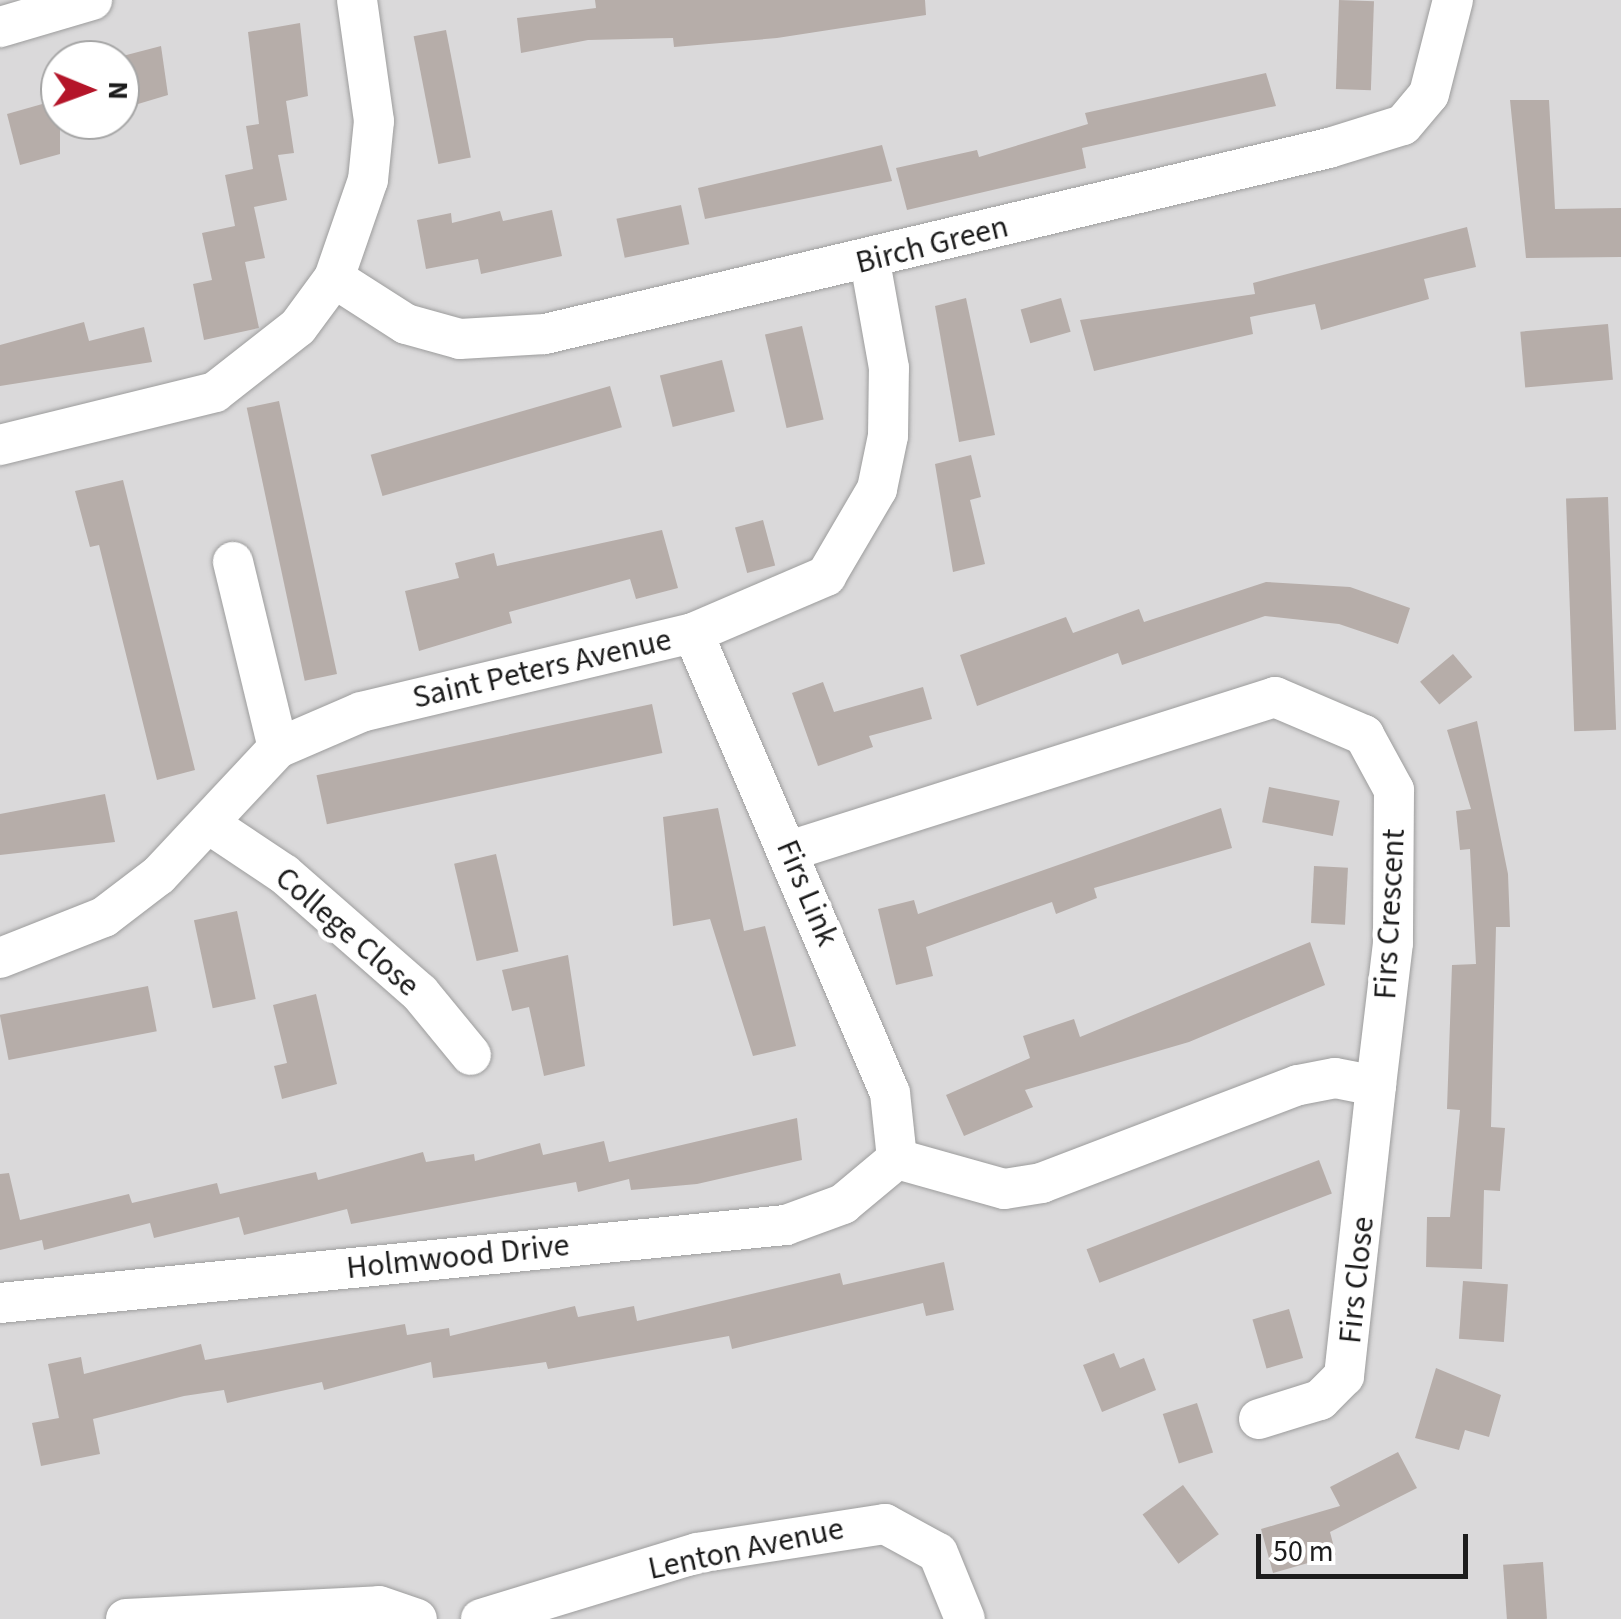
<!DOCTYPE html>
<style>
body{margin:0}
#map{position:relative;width:1621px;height:1619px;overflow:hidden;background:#ede8e3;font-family:"Source Sans 3",sans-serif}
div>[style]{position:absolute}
.residential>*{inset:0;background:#dad9da}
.building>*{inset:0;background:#b6ada9;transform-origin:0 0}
.roads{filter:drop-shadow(0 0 2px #9d9d9d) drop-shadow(0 0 2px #9d9d9d)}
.minor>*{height:40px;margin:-20px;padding:0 20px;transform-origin:20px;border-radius:20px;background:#fff}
span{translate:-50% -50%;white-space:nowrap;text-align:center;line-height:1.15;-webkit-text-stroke:10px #fff;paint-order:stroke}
.street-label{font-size:32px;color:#1c1c1c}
.north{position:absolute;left:40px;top:40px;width:100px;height:100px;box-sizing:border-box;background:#fff;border:2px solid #a4a4a4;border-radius:50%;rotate:91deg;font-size:28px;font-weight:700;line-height:40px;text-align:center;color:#1c1c1c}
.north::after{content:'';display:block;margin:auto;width:35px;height:45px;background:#b41529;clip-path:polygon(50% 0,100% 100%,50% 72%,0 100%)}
.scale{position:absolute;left:1256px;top:1534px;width:212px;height:45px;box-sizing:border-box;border:5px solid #1c1c1c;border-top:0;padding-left:12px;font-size:30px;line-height:35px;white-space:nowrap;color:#1c1c1c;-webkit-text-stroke:8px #fff;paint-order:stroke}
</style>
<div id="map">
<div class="residential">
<i style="clip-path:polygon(evenodd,0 0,1621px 0,1621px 1619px,0 1619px,0 0,60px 60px,120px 60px,120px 120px,60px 120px,60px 60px)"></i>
</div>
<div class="building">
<i style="clip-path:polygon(595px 0,925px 0,926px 15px,777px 38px,674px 47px,673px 38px,588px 40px,521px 53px,517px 18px,596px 8px)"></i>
<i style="left:1339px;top:0;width:35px;height:89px;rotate:2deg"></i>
<i style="clip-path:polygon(300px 23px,308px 96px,286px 101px,294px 153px,278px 155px,287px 200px,254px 207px,265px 258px,245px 262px,259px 328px,204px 340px,193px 284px,212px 280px,202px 233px,235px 226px,225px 175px,253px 169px,246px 126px,259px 124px,248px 32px)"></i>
<i style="left:446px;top:30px;width:130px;height:33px;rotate:79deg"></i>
<i style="clip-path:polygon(161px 46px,168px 95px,128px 107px,115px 58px)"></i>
<i style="clip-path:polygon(1266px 73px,1276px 106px,1082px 148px,1086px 168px,907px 210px,896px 168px,977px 150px,979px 157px,1088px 124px,1085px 113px)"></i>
<i style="clip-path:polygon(60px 99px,60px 154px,20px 165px,7px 114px)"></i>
<i style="clip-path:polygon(1510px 100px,1549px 100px,1555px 209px,1621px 208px,1621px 257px,1526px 258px)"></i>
<i style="clip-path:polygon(882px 145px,892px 181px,705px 219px,698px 188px)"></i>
<i style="left:681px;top:205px;width:40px;height:66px;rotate:78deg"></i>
<i style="clip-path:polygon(552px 210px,562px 256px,481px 274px,478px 259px,426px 269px,417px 220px,451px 213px,452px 223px,500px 211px,503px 221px)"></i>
<i style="clip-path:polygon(1467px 227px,1476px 267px,1424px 279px,1429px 299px,1321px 330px,1315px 304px,1250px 317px,1253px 334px,1094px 371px,1080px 320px,1255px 294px,1253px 283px)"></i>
<i style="clip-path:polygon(966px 298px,995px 435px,959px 442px,935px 306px)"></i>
<i style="left:1061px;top:298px;width:35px;height:42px;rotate:74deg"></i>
<i style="clip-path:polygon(84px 322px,89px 341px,144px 327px,152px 362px,0 386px,0 345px)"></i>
<i style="left:1608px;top:324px;width:56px;height:88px;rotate:85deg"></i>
<i style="left:802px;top:326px;width:96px;height:38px;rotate:77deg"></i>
<i style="left:722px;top:360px;width:53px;height:64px;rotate:76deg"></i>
<i style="left:610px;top:386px;width:43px;height:249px;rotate:74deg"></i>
<i style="left:279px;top:401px;width:279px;height:33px;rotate:78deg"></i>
<i style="clip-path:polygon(971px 455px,981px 497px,970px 500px,985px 564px,953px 572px,935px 464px)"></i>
<i style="clip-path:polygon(123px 480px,195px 770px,157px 780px,99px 545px,90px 547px,75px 491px)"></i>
<i style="left:1608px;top:497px;width:233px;height:42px;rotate:88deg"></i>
<i style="left:763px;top:520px;width:47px;height:29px;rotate:75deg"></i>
<i style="clip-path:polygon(662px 530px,678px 588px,636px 599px,630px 579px,509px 612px,512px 623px,419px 651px,405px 591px,459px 578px,455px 563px,494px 553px,497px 566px)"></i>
<i style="clip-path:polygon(1266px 582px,1350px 587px,1410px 608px,1398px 644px,1339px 624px,1265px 616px,1122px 665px,1118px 653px,977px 706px,960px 655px,1066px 617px,1073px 633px,1139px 609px,1144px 622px)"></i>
<i style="left:1453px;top:654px;width:30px;height:43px;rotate:50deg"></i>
<i style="clip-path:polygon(823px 682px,834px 712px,923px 687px,932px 719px,869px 736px,873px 747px,818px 766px,792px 693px)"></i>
<i style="left:652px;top:704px;width:50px;height:343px;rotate:78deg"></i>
<i style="clip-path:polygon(1477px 721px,1508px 874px,1510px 927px,1496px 927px,1491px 1127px,1505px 1128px,1500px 1191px,1484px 1190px,1482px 1269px,1426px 1267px,1427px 1217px,1450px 1217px,1460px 1110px,1447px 1109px,1452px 965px,1476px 964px,1470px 849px,1460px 850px,1456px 811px,1471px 809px,1447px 730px)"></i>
<i style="left:1269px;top:787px;width:72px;height:36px;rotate:11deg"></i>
<i style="clip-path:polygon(105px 794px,115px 842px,0 855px,0 814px)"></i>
<i style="clip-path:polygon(718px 808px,744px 931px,765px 926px,796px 1046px,753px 1056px,710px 919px,673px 926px,663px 817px)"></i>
<i style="clip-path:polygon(1221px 808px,1232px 848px,1094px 888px,1097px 898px,1056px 914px,1052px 902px,926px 947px,933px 976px,896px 985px,878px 909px,914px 900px,918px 914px)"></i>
<i style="left:496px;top:854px;width:100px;height:43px;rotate:77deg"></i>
<i style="left:1314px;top:866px;width:34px;height:57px;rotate:3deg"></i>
<i style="left:237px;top:911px;width:90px;height:44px;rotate:78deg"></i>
<i style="clip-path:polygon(1310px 942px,1325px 985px,1189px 1042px,1025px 1090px,1033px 1107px,964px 1136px,946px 1095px,1030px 1058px,1023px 1036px,1074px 1019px,1080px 1037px)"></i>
<i style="clip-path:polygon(568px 955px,585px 1066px,544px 1076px,529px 1007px,512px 1011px,502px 970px)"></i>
<i style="left:148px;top:986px;width:46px;height:151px;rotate:79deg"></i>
<i style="clip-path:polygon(316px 994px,337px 1084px,282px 1099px,274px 1066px,287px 1063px,273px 1005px)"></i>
<i style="clip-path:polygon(797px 1118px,802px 1160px,697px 1184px,631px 1190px,629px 1179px,578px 1192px,576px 1182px,351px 1224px,347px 1209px,244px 1235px,239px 1217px,154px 1238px,150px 1223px,44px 1250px,42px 1240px,0 1250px,0 1174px,9px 1173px,20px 1220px,129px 1194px,132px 1203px,217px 1183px,220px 1194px,316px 1172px,318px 1180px,423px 1152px,426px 1162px,474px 1154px,475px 1161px,540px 1143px,543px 1155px,604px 1141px,609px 1162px)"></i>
<i style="left:1319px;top:1160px;width:36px;height:249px;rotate:69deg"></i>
<i style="clip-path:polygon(944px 1262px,954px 1310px,926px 1316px,923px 1303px,732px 1349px,729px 1336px,548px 1369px,546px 1362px,433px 1378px,431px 1362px,324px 1390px,322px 1382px,227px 1403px,224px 1390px,184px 1396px,93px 1419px,100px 1454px,41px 1466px,32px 1423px,59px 1418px,48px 1364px,81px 1357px,84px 1374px,201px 1344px,205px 1360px,405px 1324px,407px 1335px,449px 1328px,450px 1336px,575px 1306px,578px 1317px,634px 1306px,637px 1321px,840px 1273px,843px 1285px)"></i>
<i style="left:1463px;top:1281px;width:45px;height:58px;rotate:4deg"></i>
<i style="left:1289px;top:1309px;width:51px;height:38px;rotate:74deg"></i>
<i style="clip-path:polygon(1114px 1353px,1120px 1368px,1144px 1358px,1156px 1390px,1102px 1412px,1083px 1365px)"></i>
<i style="clip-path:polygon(1436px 1368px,1501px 1395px,1489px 1437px,1465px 1430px,1459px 1450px,1415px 1438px)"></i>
<i style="left:1197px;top:1403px;width:52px;height:36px;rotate:72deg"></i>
<i style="clip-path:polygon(1398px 1452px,1417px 1488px,1330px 1532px,1336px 1555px,1273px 1573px,1261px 1529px,1340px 1506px,1330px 1487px)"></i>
<i style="left:1183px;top:1485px;width:61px;height:50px;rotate:54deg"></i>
<i style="left:1543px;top:1562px;width:57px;height:40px;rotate:86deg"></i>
</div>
<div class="roads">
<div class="minor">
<i style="left:0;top:27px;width:96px;rotate:-16.4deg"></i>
<i style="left:334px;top:278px;width:85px;rotate:32.6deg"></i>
<i style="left:406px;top:324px;width:56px;rotate:15.5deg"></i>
<i style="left:460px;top:339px;width:85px;rotate:-3.4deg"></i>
<i style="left:545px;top:334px;width:806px;rotate:-13.35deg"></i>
<i style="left:1329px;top:148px;width:77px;rotate:-17.3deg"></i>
<i style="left:1403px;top:125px;width:40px;rotate:-50deg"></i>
<i style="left:1429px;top:94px;width:97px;rotate:-75.7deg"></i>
<i style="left:0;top:445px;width:221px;rotate:-13.8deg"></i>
<i style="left:215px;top:392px;width:105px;rotate:-38.1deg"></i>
<i style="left:298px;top:327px;width:61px;rotate:-53.7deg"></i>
<i style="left:334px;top:278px;width:104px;rotate:-70.9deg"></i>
<i style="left:368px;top:180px;width:59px;rotate:-84.2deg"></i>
<i style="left:374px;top:121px;width:122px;rotate:-98deg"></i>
<i style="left:233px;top:562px;width:191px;rotate:76.4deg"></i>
<i style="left:693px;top:633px;width:500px;rotate:66.82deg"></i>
<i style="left:890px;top:1093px;width:66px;rotate:83.9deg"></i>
<i style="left:209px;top:824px;width:90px;rotate:33.7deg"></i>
<i style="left:284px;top:874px;width:181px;rotate:41.2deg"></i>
<i style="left:420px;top:993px;width:80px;rotate:50.6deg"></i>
<i style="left:789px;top:851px;width:510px;rotate:-17.58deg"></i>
<i style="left:1275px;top:697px;width:97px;rotate:23.1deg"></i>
<i style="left:1364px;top:735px;width:63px;rotate:61.4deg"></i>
<i style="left:1394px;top:790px;width:153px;rotate:90.4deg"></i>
<i style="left:1393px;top:943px;width:144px;rotate:96.8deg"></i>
<i style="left:1376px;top:1086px;width:42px;rotate:-169deg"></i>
<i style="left:1335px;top:1078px;width:38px;rotate:169deg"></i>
<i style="left:1298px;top:1085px;width:274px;rotate:159.1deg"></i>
<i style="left:1042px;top:1183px;width:38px;rotate:171deg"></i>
<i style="left:1004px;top:1189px;width:111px;rotate:-164.3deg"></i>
<i style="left:0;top:958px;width:112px;rotate:-21.5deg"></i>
<i style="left:104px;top:917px;width:69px;rotate:-37.4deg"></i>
<i style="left:159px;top:875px;width:174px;rotate:-46.9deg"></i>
<i style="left:278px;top:748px;width:90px;rotate:-23.4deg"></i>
<i style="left:361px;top:712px;width:341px;rotate:-13.4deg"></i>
<i style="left:693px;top:633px;width:145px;rotate:-23.2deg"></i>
<i style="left:826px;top:576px;width:101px;rotate:-59.6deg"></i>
<i style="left:877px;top:489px;width:54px;rotate:-78.3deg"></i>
<i style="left:888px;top:436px;width:68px;rotate:-89.2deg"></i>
<i style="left:889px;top:368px;width:109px;rotate:-100.1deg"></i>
<i style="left:0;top:1303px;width:790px;rotate:-5.67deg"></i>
<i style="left:786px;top:1225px;width:61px;rotate:-20.2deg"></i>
<i style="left:843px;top:1204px;width:70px;rotate:-39.8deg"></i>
<i style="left:1259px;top:1419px;width:64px;rotate:-17.3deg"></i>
<i style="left:1320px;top:1400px;width:34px;rotate:-45deg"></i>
<i style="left:1344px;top:1376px;width:292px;rotate:-83.7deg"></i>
<i style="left:126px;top:1619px;width:253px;rotate:-2.9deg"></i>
<i style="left:379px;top:1606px;width:40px;rotate:18.9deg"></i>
<i style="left:481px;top:1619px;width:226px;rotate:-17deg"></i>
<i style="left:697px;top:1553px;width:190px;rotate:-8.8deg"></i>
<i style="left:885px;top:1524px;width:60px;rotate:28.7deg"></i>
<i style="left:938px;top:1553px;width:71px;rotate:67.8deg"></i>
</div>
</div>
<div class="street-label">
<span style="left:932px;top:245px;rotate:-14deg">Birch Green</span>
<span style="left:542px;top:669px;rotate:-13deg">Saint Peters Avenue</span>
<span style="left:807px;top:893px;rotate:67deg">Firs Link</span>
<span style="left:1390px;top:914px;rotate:-87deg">Firs Crescent</span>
<span style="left:347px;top:932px;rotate:41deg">College Close</span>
<span style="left:458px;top:1257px;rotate:-6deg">Holmwood Drive</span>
<span style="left:1357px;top:1280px;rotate:-84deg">Firs Close</span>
<span style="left:746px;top:1549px;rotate:-12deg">Lenton Avenue</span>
</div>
<div class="north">N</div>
<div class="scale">50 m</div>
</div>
